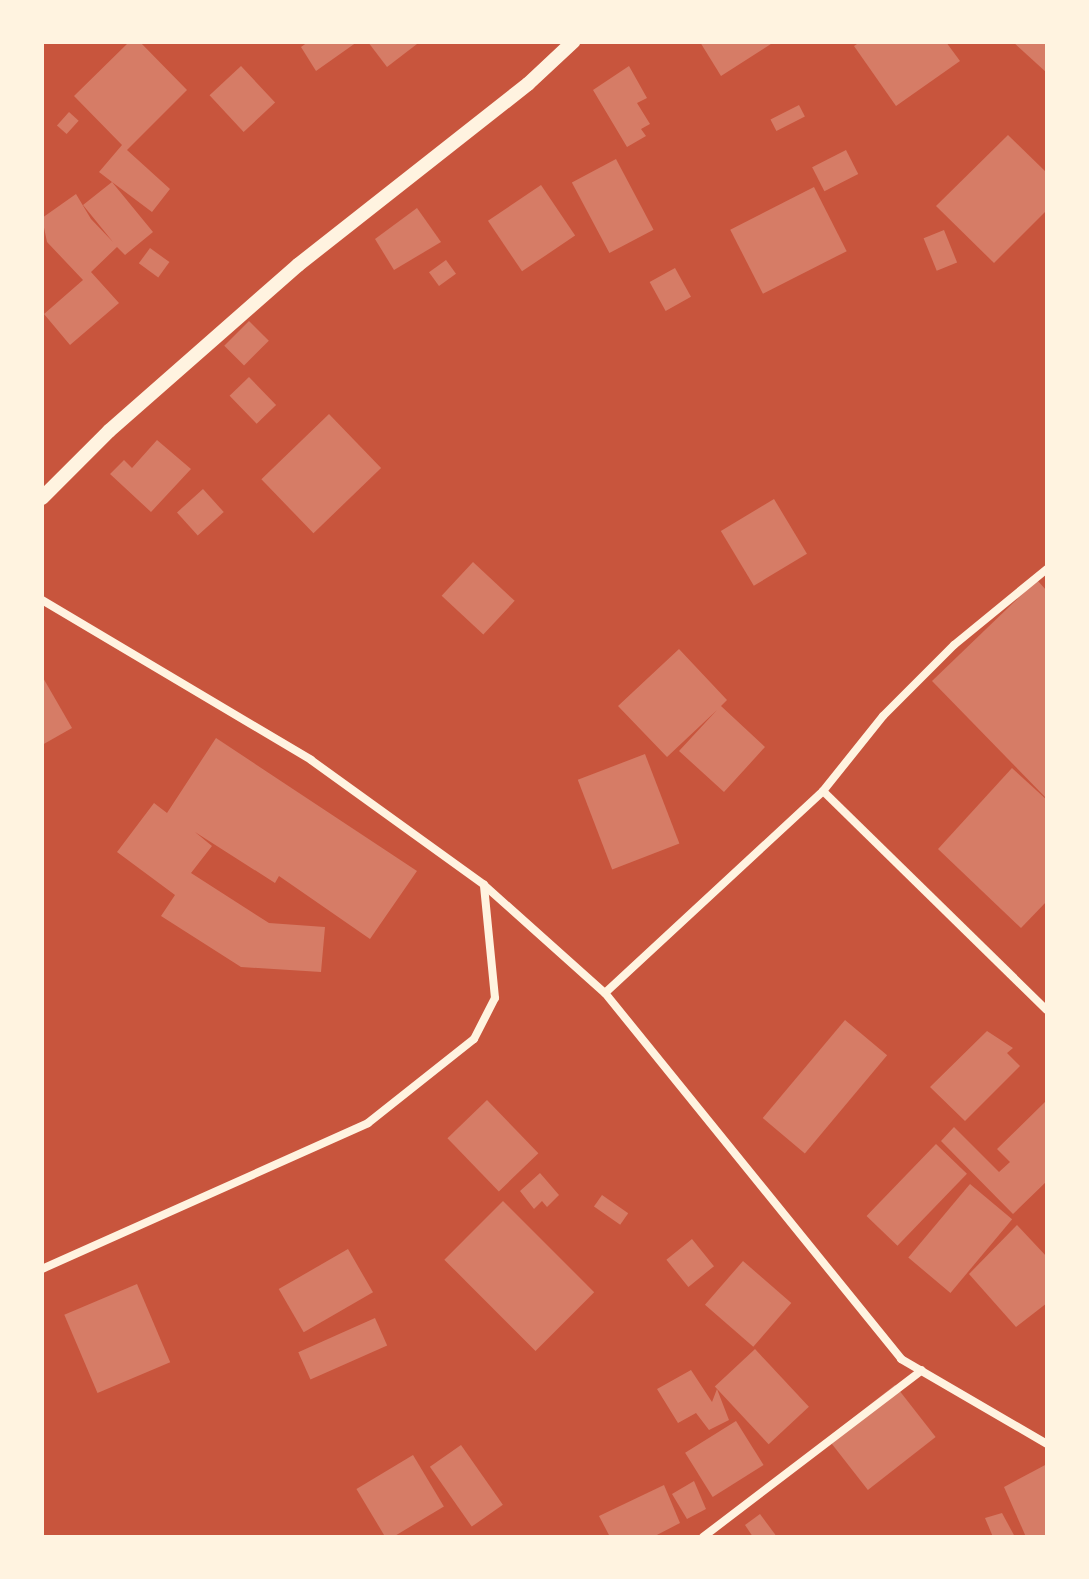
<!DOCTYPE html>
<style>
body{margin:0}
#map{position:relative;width:1089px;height:1579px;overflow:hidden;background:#c8553d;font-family:"Zilla Slab",serif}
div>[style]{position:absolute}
.building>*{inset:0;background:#d67c66;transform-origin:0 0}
.minor>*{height:8px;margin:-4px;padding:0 4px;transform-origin:4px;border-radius:4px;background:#fff3e0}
.tertiary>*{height:14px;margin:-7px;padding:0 7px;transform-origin:7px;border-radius:7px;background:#fff3e0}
span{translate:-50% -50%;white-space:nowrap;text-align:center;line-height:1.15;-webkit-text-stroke:7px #fff3e0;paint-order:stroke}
.frame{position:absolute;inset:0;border:44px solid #fff3e0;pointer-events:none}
</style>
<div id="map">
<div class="building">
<i style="clip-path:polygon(129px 42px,140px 42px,187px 90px,127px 150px,170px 189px,152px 212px,112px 182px,153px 232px,125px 255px,117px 247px,91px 272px,119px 303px,70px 345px,44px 314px,83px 280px,47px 242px,42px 218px,76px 194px,91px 219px,113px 242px,83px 205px,112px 182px,99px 172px,122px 145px,74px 96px)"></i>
<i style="clip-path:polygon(308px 42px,357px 42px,316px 71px,301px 47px)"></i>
<i style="clip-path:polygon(368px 42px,415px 42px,417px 44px,387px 67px)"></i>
<i style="clip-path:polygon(700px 42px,774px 42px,721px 76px)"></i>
<i style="clip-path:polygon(860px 42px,946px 42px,960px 61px,896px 106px,854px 46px)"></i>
<i style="clip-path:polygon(1013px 42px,1047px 42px,1047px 73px)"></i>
<i style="left:241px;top:66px;width:50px;height:43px;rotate:47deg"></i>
<i style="clip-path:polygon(629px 66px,647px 98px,637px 103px,650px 124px,641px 129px,646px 136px,627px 147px,593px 90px)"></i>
<i style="left:799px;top:105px;width:13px;height:32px;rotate:63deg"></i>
<i style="left:69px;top:112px;width:13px;height:18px;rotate:42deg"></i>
<i style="clip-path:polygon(1008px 135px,1047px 173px,1047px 210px,994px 263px,936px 206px)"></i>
<i style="left:846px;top:150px;width:27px;height:38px;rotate:63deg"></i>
<i style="left:616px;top:159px;width:80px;height:50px;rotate:62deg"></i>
<i style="left:541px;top:185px;width:61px;height:64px;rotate:56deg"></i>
<i style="left:814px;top:187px;width:72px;height:94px;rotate:63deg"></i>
<i style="clip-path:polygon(417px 208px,441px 242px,394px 270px,375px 239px)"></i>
<i style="left:944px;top:230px;width:35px;height:22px;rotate:68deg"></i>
<i style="left:150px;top:248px;width:24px;height:19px;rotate:36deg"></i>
<i style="left:446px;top:260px;width:17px;height:21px;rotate:54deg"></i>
<i style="left:675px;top:268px;width:33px;height:29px;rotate:61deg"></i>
<i style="left:249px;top:321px;width:28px;height:35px;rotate:45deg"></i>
<i style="left:249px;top:377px;width:39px;height:27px;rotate:46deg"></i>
<i style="left:329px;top:414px;width:75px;height:94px;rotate:46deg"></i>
<i style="clip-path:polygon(157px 440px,191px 469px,151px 512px,110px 474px,124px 460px,132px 468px)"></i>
<i style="left:203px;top:489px;width:31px;height:35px;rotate:48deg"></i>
<i style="left:774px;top:499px;width:64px;height:62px;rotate:59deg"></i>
<i style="left:473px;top:562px;width:57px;height:46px;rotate:43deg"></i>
<i style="clip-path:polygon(1037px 580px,1047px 591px,1047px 799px,932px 681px)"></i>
<i style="clip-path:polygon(679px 649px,727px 700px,721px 706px,765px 747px,724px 792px,679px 751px,717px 710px,667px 757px,618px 706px)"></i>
<i style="clip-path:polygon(42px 676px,72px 728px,42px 745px)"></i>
<i style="clip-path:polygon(216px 738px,417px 871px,370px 939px,279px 876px,275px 883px,195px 832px,212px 846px,191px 873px,269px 923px,325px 927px,321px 972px,241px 967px,161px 916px,175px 895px,117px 852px,154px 803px,167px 813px)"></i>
<i style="left:645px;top:754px;width:96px;height:72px;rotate:69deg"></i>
<i style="clip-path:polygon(1012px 768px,1047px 800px,1047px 901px,1021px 928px,938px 849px)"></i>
<i style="left:845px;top:1020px;width:55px;height:128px;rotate:40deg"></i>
<i style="clip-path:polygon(987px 1031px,1013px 1048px,1007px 1053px,1020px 1066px,965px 1121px,930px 1087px)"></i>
<i style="left:487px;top:1100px;width:74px;height:55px;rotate:46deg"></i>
<i style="clip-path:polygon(1047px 1100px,1047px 1181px,1013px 1214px,941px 1141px,954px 1127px,999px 1172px,1010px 1162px,997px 1149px)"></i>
<i style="left:936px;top:1144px;width:43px;height:100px;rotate:44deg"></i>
<i style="clip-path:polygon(540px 1173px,559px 1195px,547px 1207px,542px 1201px,534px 1209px,520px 1191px)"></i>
<i style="left:970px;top:1184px;width:55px;height:96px;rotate:40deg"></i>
<i style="left:602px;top:1195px;width:32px;height:14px;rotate:35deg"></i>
<i style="left:503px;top:1201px;width:129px;height:83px;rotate:45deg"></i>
<i style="clip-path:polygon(1017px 1225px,1047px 1257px,1047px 1303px,1016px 1327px,969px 1274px)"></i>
<i style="left:692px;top:1239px;width:35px;height:33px;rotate:51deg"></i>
<i style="left:348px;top:1249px;width:50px;height:80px;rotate:60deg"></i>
<i style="left:743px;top:1261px;width:64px;height:58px;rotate:41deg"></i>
<i style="left:137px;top:1284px;width:85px;height:79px;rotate:67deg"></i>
<i style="left:375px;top:1318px;width:30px;height:84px;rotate:66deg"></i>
<i style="left:755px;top:1349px;width:79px;height:55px;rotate:47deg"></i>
<i style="clip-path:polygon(691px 1370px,712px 1402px,717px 1389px,729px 1420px,709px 1430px,696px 1413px,678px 1423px,657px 1389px)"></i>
<i style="left:895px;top:1385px;width:66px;height:86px;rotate:52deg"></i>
<i style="left:736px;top:1421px;width:52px;height:60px;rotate:58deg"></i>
<i style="left:461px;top:1445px;width:73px;height:38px;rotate:55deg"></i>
<i style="left:413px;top:1455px;width:60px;height:66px;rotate:59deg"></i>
<i style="clip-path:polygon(1047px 1464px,1047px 1535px,1026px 1537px,1004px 1487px)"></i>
<i style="clip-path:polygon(694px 1481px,706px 1509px,687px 1519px,672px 1494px)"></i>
<i style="clip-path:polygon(664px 1485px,680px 1523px,653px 1537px,610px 1537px,599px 1516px)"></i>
<i style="clip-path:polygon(1002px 1513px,1015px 1537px,993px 1537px,985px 1518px)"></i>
<i style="clip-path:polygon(760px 1514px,777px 1537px,753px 1537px,745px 1525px)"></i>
</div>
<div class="minor">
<i style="left:42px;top:600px;width:313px;rotate:30.7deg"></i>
<i style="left:311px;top:760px;width:213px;rotate:35.8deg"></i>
<i style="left:484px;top:885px;width:162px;rotate:41.8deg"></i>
<i style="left:605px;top:993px;width:471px;rotate:51deg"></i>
<i style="left:901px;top:1359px;width:169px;rotate:30.2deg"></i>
<i style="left:823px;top:791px;width:313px;rotate:44.4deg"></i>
<i style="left:605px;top:993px;width:297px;rotate:-42.8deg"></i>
<i style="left:823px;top:791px;width:96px;rotate:-51.3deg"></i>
<i style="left:883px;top:716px;width:100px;rotate:-45deg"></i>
<i style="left:954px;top:645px;width:120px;rotate:-39.3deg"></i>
<i style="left:42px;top:1269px;width:357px;rotate:-24.1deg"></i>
<i style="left:368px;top:1123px;width:135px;rotate:-38.4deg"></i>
<i style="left:474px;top:1039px;width:46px;rotate:-62.9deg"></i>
<i style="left:495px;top:998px;width:114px;rotate:-95.6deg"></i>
<i style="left:703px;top:1537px;width:275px;rotate:-37.3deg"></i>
</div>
<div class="tertiary">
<i style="left:42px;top:498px;width:95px;rotate:-45deg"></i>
<i style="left:109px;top:431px;width:252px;rotate:-41.3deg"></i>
<i style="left:298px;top:265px;width:293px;rotate:-38.2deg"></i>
<i style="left:528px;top:84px;width:62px;rotate:-43deg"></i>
</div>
<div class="frame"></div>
</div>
